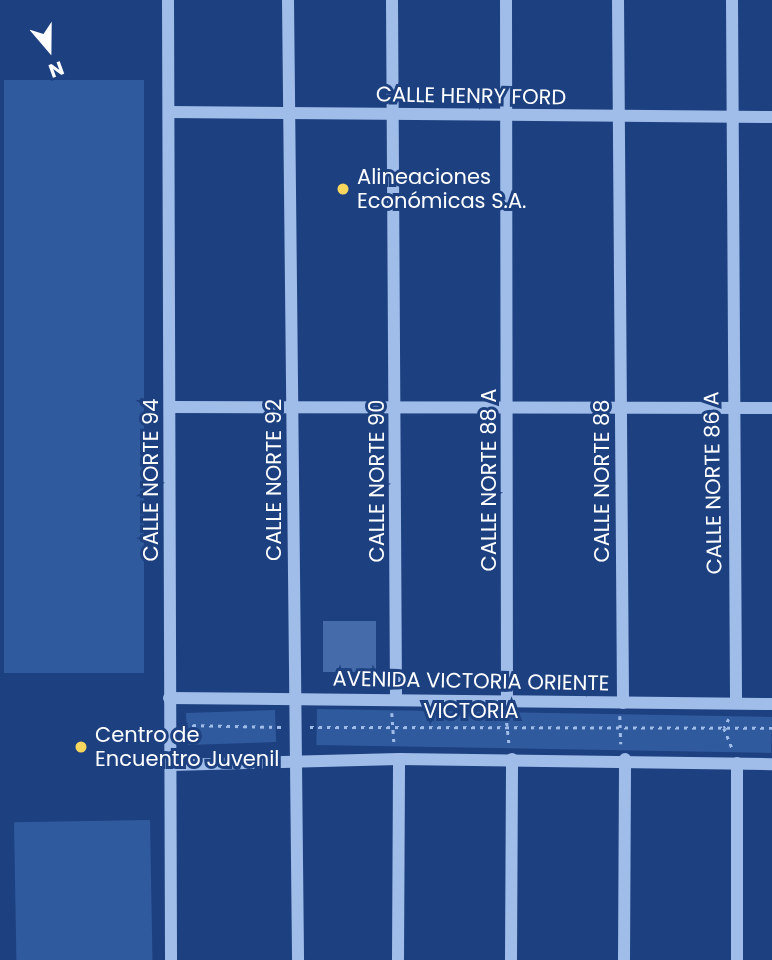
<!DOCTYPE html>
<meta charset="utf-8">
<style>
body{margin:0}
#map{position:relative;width:772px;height:960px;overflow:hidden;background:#1d4180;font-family:Poppins,sans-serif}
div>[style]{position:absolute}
.green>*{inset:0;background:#305a9e;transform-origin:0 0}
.building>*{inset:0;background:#456baa;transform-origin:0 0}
.path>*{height:2.5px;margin-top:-1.25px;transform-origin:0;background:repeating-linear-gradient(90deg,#a0bce9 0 3.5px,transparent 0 8.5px)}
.minor>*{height:12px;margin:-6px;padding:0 6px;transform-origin:6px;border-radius:6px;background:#a0bce9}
.dots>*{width:19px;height:19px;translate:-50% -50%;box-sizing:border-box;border:4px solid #1d4180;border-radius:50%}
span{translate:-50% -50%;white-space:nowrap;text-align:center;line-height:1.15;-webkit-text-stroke:6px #1d4180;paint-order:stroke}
.street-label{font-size:21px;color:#fff}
.poi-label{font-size:21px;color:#fff}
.left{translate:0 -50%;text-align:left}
.north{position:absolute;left:14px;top:14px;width:70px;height:70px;-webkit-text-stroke:5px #1d4180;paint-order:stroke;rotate:160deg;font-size:19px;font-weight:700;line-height:28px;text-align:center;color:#fff}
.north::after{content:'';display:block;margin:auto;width:24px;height:32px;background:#fff;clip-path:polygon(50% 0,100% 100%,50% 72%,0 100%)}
</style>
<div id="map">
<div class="green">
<i style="left:144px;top:80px;width:593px;height:140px;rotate:90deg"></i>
<i style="left:317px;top:709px;width:455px;height:36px;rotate:1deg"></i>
<i style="left:275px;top:710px;width:32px;height:89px;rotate:88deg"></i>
<i style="left:150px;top:820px;width:140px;height:136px;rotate:89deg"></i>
</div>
<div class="building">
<i style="left:376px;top:621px;width:51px;height:53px;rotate:90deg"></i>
</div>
<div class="path">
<i style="left:392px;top:713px;width:31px;rotate:86deg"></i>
<i style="left:506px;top:714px;width:31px;rotate:84deg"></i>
<i style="left:620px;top:716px;width:28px;rotate:88deg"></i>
<i style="left:729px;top:719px;width:10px;rotate:119deg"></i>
<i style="left:724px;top:728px;width:22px;rotate:68deg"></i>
<i style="left:184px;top:725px;width:98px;rotate:1.2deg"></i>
<i style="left:310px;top:727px;width:462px;rotate:0.1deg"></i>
</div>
<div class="minor">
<i style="left:168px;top:0;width:960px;rotate:89.82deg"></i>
<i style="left:288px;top:0;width:960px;rotate:89.4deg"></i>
<i style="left:392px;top:0;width:700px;rotate:89.67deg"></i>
<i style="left:506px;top:0;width:700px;rotate:89.92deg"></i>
<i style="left:618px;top:0;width:703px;rotate:89.59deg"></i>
<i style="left:732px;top:0;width:703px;rotate:89.67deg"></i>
<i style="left:169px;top:112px;width:603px;rotate:0.48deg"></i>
<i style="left:170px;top:407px;width:602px;rotate:0.1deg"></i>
<i style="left:169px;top:698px;width:603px;rotate:0.57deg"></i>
<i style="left:737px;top:763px;width:197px;rotate:90deg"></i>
<i style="left:170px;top:765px;width:229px;rotate:-1.5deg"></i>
<i style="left:399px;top:759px;width:373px;rotate:0.8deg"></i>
<i style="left:398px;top:960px;width:201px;rotate:-89.7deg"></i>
<i style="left:511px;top:960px;width:201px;rotate:-89.7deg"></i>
<i style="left:624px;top:960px;width:201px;rotate:-89.7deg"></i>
</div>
<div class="dots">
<i style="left:343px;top:189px;background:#f9d75e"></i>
<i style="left:81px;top:747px;background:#f9d75e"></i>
</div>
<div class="street-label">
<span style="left:471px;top:96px;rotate:1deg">CALLE HENRY FORD</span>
<span style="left:151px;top:480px;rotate:-90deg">CALLE NORTE 94</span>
<span style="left:274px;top:480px;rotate:-90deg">CALLE NORTE 92</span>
<span style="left:489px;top:480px;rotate:-90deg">CALLE NORTE 88 A</span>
<span style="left:377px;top:481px;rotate:-90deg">CALLE NORTE 90</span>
<span style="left:602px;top:481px;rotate:-90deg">CALLE NORTE 88</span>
<span style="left:713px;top:483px;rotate:-91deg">CALLE NORTE 86 A</span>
<span style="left:471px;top:681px;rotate:1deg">AVENIDA VICTORIA ORIENTE</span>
<span style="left:471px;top:711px">VICTORIA</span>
</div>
<div class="poi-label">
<span class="left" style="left:357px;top:189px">Alineaciones<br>Económicas S.A.</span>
<span class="left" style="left:95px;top:747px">Centro de<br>Encuentro Juvenil</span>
</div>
<div class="north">N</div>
</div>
